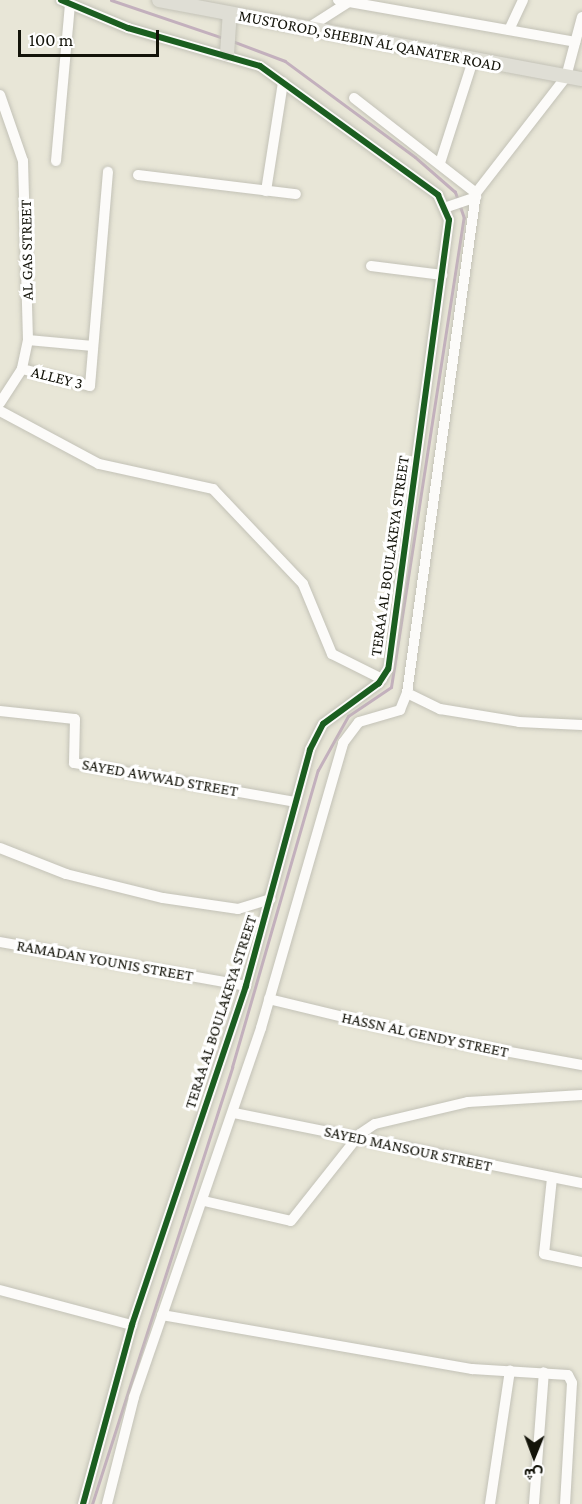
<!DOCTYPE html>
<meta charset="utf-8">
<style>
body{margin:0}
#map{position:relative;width:582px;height:1504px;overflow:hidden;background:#e8e6d7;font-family:"Crimson Pro",Vazirmatn,serif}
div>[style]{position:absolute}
.stream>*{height:3px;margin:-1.5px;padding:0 1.5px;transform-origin:1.5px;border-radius:1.5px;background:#c3b0bd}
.roads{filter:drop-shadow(0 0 2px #c3c2b7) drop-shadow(0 0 2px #c3c2b7)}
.minor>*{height:10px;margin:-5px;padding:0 5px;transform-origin:5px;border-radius:5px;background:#fcfbf9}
.major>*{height:14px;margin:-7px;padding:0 7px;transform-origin:7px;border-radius:7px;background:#dfded5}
.cycleway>*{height:6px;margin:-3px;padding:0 3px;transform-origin:3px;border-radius:3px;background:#1b5e20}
span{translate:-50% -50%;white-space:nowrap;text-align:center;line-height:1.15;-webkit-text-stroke:6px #fff;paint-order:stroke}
.street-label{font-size:16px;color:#131309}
.north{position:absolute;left:504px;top:1426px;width:60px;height:60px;-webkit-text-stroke:4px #fff;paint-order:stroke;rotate:181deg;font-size:16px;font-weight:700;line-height:24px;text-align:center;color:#131309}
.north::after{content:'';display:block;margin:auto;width:21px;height:27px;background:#131309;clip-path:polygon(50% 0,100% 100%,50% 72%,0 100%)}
.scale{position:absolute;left:18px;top:30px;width:141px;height:27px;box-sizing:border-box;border:3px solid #131309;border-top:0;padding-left:8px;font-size:18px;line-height:21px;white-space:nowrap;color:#131309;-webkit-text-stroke:4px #fff;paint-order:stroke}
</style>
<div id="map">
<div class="stream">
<i style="left:111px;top:0;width:118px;rotate:18.7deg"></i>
<i style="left:92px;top:1504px;width:459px;rotate:-72.2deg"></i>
<i style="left:232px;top:1067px;width:309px;rotate:-73.9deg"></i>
<i style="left:318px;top:770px;width:62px;rotate:-60.9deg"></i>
<i style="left:348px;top:716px;width:52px;rotate:-34deg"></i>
<i style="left:391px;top:687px;width:475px;rotate:-81.2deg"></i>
<i style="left:464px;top:218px;width:28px;rotate:-109deg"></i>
<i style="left:455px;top:192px;width:53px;rotate:-138.8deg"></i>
<i style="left:415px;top:157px;width:162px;rotate:-143.6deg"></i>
<i style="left:285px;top:61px;width:57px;rotate:-159.3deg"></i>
</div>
<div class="roads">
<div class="minor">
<i style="left:61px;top:0;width:73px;rotate:22.7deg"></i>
<i style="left:128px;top:28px;width:137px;rotate:16.1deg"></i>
<i style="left:260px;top:66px;width:220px;rotate:35.9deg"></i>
<i style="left:438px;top:195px;width:27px;rotate:66deg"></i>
<i style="left:449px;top:220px;width:453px;rotate:97.7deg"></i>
<i style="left:388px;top:669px;width:17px;rotate:123deg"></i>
<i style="left:379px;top:683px;width:69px;rotate:143.8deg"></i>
<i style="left:323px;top:724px;width:29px;rotate:117deg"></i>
<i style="left:310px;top:750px;width:245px;rotate:105.2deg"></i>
<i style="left:246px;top:986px;width:358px;rotate:108.6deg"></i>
<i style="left:132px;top:1325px;width:186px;rotate:105.3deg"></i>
<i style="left:338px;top:0;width:241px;rotate:10deg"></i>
<i style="left:308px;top:28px;width:52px;rotate:-32.5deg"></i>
<i style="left:509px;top:30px;width:33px;rotate:-65deg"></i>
<i style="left:0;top:95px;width:70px;rotate:70.8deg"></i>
<i style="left:23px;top:161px;width:179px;rotate:88.4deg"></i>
<i style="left:28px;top:340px;width:30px;rotate:102deg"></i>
<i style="left:22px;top:369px;width:40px;rotate:122.9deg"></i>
<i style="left:354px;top:98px;width:155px;rotate:37.9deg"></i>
<i style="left:56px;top:161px;width:158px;rotate:-84.9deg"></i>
<i style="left:440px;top:163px;width:108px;rotate:-72.2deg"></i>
<i style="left:138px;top:175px;width:159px;rotate:6.9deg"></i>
<i style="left:266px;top:191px;width:110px;rotate:-81.1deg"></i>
<i style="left:447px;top:207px;width:31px;rotate:-19deg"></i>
<i style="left:371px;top:266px;width:72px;rotate:7.2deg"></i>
<i style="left:28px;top:340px;width:65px;rotate:5.3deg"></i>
<i style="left:22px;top:369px;width:70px;rotate:14deg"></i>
<i style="left:90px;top:386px;width:215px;rotate:-85.2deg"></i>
<i style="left:0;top:411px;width:112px;rotate:28.2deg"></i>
<i style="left:99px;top:464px;width:117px;rotate:12.4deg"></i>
<i style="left:213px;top:489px;width:131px;rotate:46.5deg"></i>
<i style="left:303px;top:584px;width:76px;rotate:67.5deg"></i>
<i style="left:332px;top:654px;width:56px;rotate:26.6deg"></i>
<i style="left:407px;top:693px;width:37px;rotate:26deg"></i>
<i style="left:440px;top:709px;width:80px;rotate:9.3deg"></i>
<i style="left:519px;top:722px;width:63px;rotate:2.7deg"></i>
<i style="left:0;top:711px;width:75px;rotate:6.1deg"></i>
<i style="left:75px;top:719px;width:44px;rotate:91.3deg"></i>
<i style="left:74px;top:763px;width:225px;rotate:10deg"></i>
<i style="left:0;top:848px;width:71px;rotate:21.5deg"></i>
<i style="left:66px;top:874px;width:100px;rotate:13.9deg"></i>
<i style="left:163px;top:898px;width:76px;rotate:8.3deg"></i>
<i style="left:238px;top:909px;width:34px;rotate:-17deg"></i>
<i style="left:0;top:942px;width:250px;rotate:10.1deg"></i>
<i style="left:269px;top:999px;width:157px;rotate:13.6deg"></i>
<i style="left:422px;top:1036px;width:163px;rotate:10.3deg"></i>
<i style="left:234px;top:1113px;width:355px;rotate:11.4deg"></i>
<i style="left:552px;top:1178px;width:76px;rotate:96deg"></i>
<i style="left:544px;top:1254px;width:39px;rotate:12deg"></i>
<i style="left:204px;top:1201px;width:89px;rotate:12.9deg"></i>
<i style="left:291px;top:1221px;width:111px;rotate:-51.6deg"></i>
<i style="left:360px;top:1134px;width:18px;rotate:-34deg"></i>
<i style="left:375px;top:1124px;width:96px;rotate:-13.3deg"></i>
<i style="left:468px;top:1102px;width:114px;rotate:-3.5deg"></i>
<i style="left:0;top:1290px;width:137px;rotate:14.9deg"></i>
<i style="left:162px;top:1315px;width:315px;rotate:9.9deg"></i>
<i style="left:472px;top:1369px;width:96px;rotate:3.6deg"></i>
<i style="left:568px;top:1375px;width:9px;rotate:63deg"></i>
<i style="left:572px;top:1383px;width:121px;rotate:93.3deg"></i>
<i style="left:107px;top:1504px;width:110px;rotate:-75.8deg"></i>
<i style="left:134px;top:1397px;width:390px;rotate:-71deg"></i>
<i style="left:261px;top:1028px;width:297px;rotate:-73.9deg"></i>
<i style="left:343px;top:743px;width:26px;rotate:-53deg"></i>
<i style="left:359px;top:722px;width:43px;rotate:-16.3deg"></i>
<i style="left:400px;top:710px;width:18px;rotate:-68deg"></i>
<i style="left:407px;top:693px;width:505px;rotate:-82.14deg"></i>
<i style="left:476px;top:193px;width:147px;rotate:-52.2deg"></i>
<i style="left:566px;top:77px;width:62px;rotate:-75.1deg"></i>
<i style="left:490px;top:1504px;width:135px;rotate:-81.5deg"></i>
<i style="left:534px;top:1504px;width:132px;rotate:-85.7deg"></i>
</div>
<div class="major">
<i style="left:159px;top:0;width:430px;rotate:10.6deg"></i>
<i style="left:227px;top:54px;width:39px;rotate:-86deg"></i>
</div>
</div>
<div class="cycleway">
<i style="left:61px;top:0;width:73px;rotate:22.7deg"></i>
<i style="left:128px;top:28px;width:137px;rotate:16.1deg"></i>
<i style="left:260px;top:66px;width:220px;rotate:35.9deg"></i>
<i style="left:438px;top:195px;width:27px;rotate:66deg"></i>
<i style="left:449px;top:220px;width:453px;rotate:97.7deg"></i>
<i style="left:388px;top:669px;width:17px;rotate:123deg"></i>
<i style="left:379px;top:683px;width:69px;rotate:143.8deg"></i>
<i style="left:323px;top:724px;width:29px;rotate:117deg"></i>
<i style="left:310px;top:750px;width:245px;rotate:105.2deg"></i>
<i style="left:246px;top:986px;width:358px;rotate:108.6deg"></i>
<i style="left:132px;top:1325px;width:186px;rotate:105.3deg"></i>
</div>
<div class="street-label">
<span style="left:370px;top:41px;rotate:11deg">MUSTOROD, SHEBIN AL QANATER ROAD</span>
<span style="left:27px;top:250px;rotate:-91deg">AL GAS STREET</span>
<span style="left:57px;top:378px;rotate:14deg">ALLEY 3</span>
<span style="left:390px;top:556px;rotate:-82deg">TERAA AL BOULAKEYA STREET</span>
<span style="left:160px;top:778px;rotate:10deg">SAYED AWWAD STREET</span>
<span style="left:105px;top:961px;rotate:10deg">RAMADAN YOUNIS STREET</span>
<span style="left:221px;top:1012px;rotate:-72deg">TERAA AL BOULAKEYA STREET</span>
<span style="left:425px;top:1035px;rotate:12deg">HASSN AL GENDY STREET</span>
<span style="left:408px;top:1149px;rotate:12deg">SAYED MANSOUR STREET</span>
</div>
<div class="north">ش</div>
<div class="scale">100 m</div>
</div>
